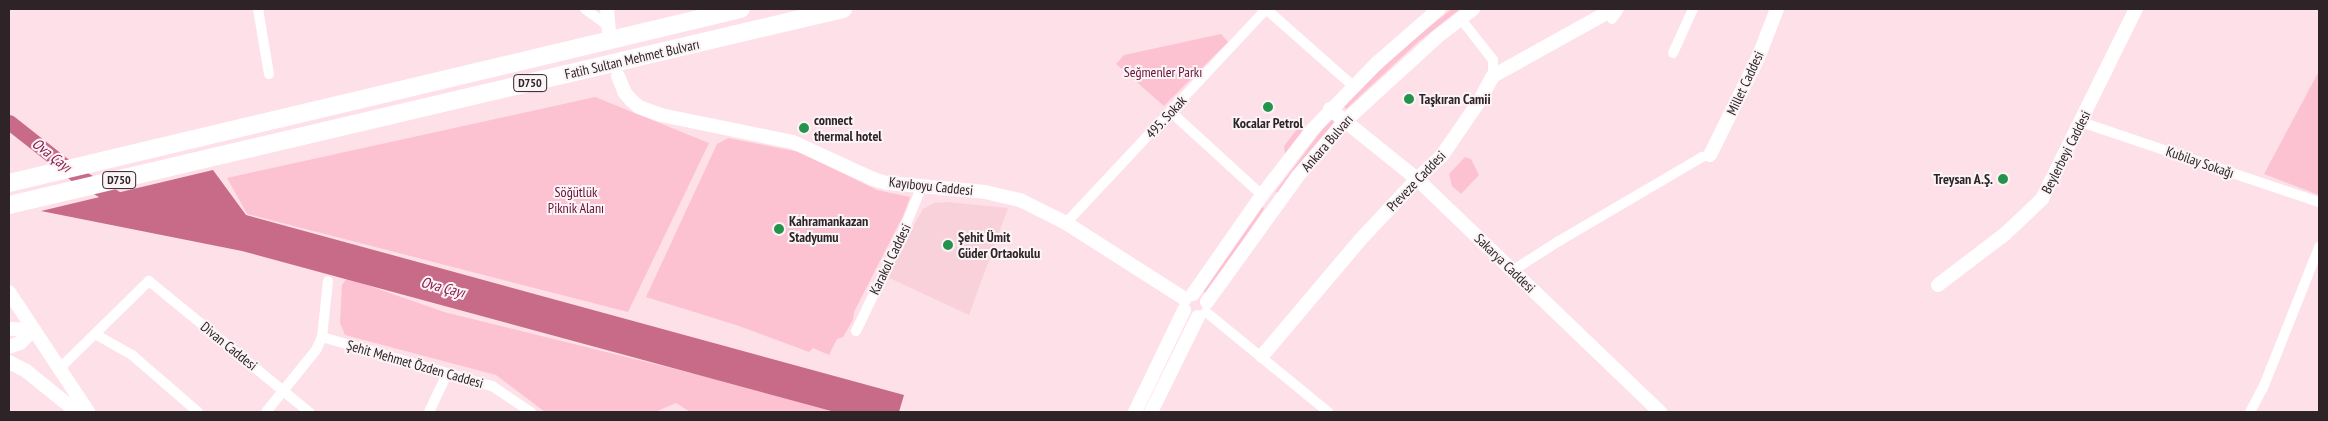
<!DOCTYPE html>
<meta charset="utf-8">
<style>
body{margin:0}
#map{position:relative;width:2328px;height:421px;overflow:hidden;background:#fee0e8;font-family:"PT Sans Narrow",sans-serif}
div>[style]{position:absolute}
.built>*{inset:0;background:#f8d1db}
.green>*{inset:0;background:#fdc2d2;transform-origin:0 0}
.water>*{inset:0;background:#c86b89}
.river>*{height:15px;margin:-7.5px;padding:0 7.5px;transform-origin:7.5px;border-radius:7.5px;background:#c86b89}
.secondary-tunnel>*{height:14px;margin-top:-7px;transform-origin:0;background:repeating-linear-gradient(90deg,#d4bac1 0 14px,transparent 0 21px)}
.street>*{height:10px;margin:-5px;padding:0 5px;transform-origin:5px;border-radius:5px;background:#fff}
.secondary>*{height:14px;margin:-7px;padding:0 7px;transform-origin:7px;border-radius:7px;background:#fff}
.highway>*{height:18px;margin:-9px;padding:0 9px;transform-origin:9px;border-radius:9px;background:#fff}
.dots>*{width:14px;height:14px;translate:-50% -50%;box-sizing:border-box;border:2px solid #fbf4f6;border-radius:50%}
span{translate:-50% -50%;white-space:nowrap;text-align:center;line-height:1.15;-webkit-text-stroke:4px #fbf4f6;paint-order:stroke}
.shield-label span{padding:1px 4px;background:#fbf4f6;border:1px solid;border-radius:4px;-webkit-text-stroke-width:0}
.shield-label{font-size:12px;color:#2e2326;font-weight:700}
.street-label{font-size:14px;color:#2e2326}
.park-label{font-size:14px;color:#671036}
.poi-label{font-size:14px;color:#2e2326;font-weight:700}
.left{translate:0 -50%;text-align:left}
.right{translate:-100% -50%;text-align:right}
.water-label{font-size:15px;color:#8b194b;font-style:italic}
.frame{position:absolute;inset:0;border:10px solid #2e2326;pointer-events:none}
</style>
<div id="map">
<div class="built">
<i style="clip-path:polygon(947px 202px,1008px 208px,969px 315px,885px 276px,923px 209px,934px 203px)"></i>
</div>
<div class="green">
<i style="clip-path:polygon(1452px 9px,1460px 9px,1418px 42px,1346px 109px,1342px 105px,1416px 37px)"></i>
<i style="clip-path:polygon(1221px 34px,1228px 42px,1164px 106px,1116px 64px,1124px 55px)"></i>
<i style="clip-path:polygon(2319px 71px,2319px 195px,2264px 174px)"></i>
<i style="clip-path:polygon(595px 97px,709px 143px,628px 312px,247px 214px,227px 178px)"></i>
<i style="left:1331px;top:118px;width:5px;height:92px;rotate:37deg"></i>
<i style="clip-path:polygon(1307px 127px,1285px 154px,1284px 146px,1298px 128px)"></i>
<i style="clip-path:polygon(728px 138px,799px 152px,877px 190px,910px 197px,903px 216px,854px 312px,853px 320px,843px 337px,837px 339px,829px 355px,813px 348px,809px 352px,736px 325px,646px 297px,717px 144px)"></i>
<i style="clip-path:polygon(1465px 157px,1471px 159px,1479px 175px,1461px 194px,1452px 186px,1449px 174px)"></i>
<i style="left:1261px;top:206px;width:4px;height:103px;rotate:34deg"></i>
<i style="clip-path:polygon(347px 278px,444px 312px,849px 412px,690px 412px,676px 403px,655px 412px,545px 412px,496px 375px,345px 335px,340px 323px,342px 285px)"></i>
</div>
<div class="water">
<i style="clip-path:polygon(213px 170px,246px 215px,904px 395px,899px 412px,835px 412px,242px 251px,41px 211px)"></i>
</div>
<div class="river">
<i style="left:9px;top:122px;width:84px;rotate:38.2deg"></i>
<i style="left:75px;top:174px;width:59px;rotate:30.5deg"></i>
</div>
<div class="secondary-tunnel">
<i style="left:609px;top:34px;width:40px;rotate:77deg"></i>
</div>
<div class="street">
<i style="left:258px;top:9px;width:66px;rotate:80.4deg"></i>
<i style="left:585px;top:9px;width:29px;rotate:36deg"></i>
<i style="left:1460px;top:18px;width:53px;rotate:51.8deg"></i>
<i style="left:1493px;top:60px;width:16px;rotate:90deg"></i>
<i style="left:1612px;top:19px;width:12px;rotate:-55deg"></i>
<i style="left:1673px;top:53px;width:48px;rotate:-65.6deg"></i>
<i style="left:1171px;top:112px;width:123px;rotate:42.4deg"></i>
<i style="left:2081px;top:122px;width:251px;rotate:18.6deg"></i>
<i style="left:1066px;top:223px;width:293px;rotate:-46.9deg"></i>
<i style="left:1266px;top:9px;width:116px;rotate:41.5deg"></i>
<i style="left:1512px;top:271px;width:56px;rotate:-32.6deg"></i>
<i style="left:1559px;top:241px;width:166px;rotate:-30.4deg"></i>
<i style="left:1702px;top:157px;width:8px;rotate:-14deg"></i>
<i style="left:1206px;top:312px;width:158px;rotate:39.3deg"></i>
<i style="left:856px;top:331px;width:94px;rotate:-64.2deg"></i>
<i style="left:897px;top:246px;width:65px;rotate:-67.4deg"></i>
<i style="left:95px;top:334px;width:43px;rotate:29.6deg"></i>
<i style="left:132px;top:355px;width:87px;rotate:40.8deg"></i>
<i style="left:322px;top:337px;width:177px;rotate:16.1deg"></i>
<i style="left:492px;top:386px;width:47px;rotate:33.7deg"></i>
<i style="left:59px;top:369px;width:126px;rotate:-44.4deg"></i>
<i style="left:149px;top:281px;width:207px;rotate:39.3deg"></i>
<i style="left:266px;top:412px;width:80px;rotate:-51.1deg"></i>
<i style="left:316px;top:350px;width:14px;rotate:-65deg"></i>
<i style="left:322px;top:337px;width:56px;rotate:-83.9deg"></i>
<i style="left:429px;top:412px;width:42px;rotate:-64.7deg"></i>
<i style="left:2250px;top:412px;width:27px;rotate:-62deg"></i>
<i style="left:2263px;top:388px;width:152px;rotate:-68.3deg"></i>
</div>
<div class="secondary">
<i style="left:607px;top:9px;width:25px;rotate:85deg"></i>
<i style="left:618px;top:76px;width:18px;rotate:68deg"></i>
<i style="left:625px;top:93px;width:9px;rotate:49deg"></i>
<i style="left:631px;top:100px;width:11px;rotate:41deg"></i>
<i style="left:639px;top:107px;width:23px;rotate:20deg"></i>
<i style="left:661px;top:115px;width:135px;rotate:11.6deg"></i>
<i style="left:793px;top:142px;width:88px;rotate:24.8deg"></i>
<i style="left:873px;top:179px;width:15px;rotate:16deg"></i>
<i style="left:887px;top:183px;width:98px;rotate:5.2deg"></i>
<i style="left:985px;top:192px;width:36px;rotate:13deg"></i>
<i style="left:1020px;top:200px;width:51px;rotate:26.6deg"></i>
<i style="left:1066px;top:223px;width:141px;rotate:32.6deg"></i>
<i style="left:1330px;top:109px;width:112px;rotate:38.8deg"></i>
<i style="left:1417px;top:179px;width:337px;rotate:43.8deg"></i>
<i style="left:1710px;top:155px;width:108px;rotate:-63.7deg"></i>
<i style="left:1758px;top:58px;width:53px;rotate:-68.8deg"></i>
<i style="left:1938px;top:285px;width:84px;rotate:-37.3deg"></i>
<i style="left:2005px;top:234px;width:51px;rotate:-43.4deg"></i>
<i style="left:2042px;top:199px;width:212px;rotate:-63.7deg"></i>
<i style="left:9px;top:292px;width:144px;rotate:56.6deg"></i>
<i style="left:1193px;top:294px;width:121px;rotate:-55.1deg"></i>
<i style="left:1262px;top:195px;width:82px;rotate:-52.4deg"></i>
<i style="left:1312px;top:130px;width:93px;rotate:-45.9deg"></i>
<i style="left:1377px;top:63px;width:82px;rotate:-41.1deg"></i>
<i style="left:1207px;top:302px;width:154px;rotate:-54.2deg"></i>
<i style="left:1297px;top:177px;width:72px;rotate:-49.5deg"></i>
<i style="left:1344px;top:122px;width:126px;rotate:-42.4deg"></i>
<i style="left:1437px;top:37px;width:46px;rotate:-37.9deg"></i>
<i style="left:9px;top:329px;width:24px;rotate:2deg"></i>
<i style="left:9px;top:347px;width:12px;rotate:-20deg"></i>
<i style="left:20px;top:343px;width:18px;rotate:-45deg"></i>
<i style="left:1262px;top:356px;width:152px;rotate:-49.8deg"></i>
<i style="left:1360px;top:240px;width:83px;rotate:-46.9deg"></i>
<i style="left:1417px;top:179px;width:33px;rotate:-43deg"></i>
<i style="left:1441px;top:157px;width:69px;rotate:-55.6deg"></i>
<i style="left:1480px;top:100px;width:27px;rotate:-62deg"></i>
<i style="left:1493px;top:76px;width:132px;rotate:-29.1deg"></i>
<i style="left:9px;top:362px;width:18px;rotate:27deg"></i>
<i style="left:25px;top:370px;width:67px;rotate:38.9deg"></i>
<i style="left:1135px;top:412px;width:113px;rotate:-64.3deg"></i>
<i style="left:1151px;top:412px;width:106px;rotate:-63.7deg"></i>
</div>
<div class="highway">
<i style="left:9px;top:183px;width:752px;rotate:-13.37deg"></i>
<i style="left:9px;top:205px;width:857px;rotate:-13.23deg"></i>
</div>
<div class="dots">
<i style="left:1409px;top:99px;background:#26934c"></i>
<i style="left:1268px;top:107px;background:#26934c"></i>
<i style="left:804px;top:128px;background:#26934c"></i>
<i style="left:2003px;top:179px;background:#26934c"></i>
<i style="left:779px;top:229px;background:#26934c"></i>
<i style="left:948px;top:245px;background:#26934c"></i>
</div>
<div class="shield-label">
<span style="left:530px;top:83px">D750</span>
<span style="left:119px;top:180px">D750</span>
</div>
<div class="street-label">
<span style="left:632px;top:59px;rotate:-13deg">Fatih Sultan Mehmet Bulvarı</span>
<span style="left:1745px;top:83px;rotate:-65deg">Millet Caddesi</span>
<span style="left:1166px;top:117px;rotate:-47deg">495. Sokak</span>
<span style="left:1327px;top:143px;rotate:-49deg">Ankara Bulvarı</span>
<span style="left:2066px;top:152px;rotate:-63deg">Beylerbeyi Caddesi</span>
<span style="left:2200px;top:162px;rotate:19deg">Kubilay Sokağı</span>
<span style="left:1416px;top:181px;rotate:-46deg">Preveze Caddesi</span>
<span style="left:931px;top:186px;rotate:6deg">Kayıboyu Caddesi</span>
<span style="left:890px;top:259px;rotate:-64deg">Karakol Caddesi</span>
<span style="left:1505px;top:263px;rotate:44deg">Sakarya Caddesi</span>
<span style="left:229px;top:346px;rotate:39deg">Divan Caddesi</span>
<span style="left:415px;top:364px;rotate:16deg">Şehit Mehmet Özden Caddesi</span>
</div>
<div class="park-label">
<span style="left:1163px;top:72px">Seğmenler Parkı</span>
<span style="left:576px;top:200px">Söğütlük<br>Piknik Alanı</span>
</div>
<div class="poi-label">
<span class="left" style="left:1419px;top:99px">Taşkıran Camii</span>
<span class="left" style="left:814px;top:128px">connect<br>thermal hotel</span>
<span style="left:1268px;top:123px">Kocalar Petrol</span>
<span class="right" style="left:1993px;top:179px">Treysan A.Ş.</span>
<span class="left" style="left:789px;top:229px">Kahramankazan<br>Stadyumu</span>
<span class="left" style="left:958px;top:245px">Şehit Ümit<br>Güder Ortaokulu</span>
</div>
<div class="water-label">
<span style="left:52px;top:155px;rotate:38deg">Ova Çayı</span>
<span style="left:443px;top:287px;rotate:15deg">Ova Çayı</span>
</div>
<div class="frame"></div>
</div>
